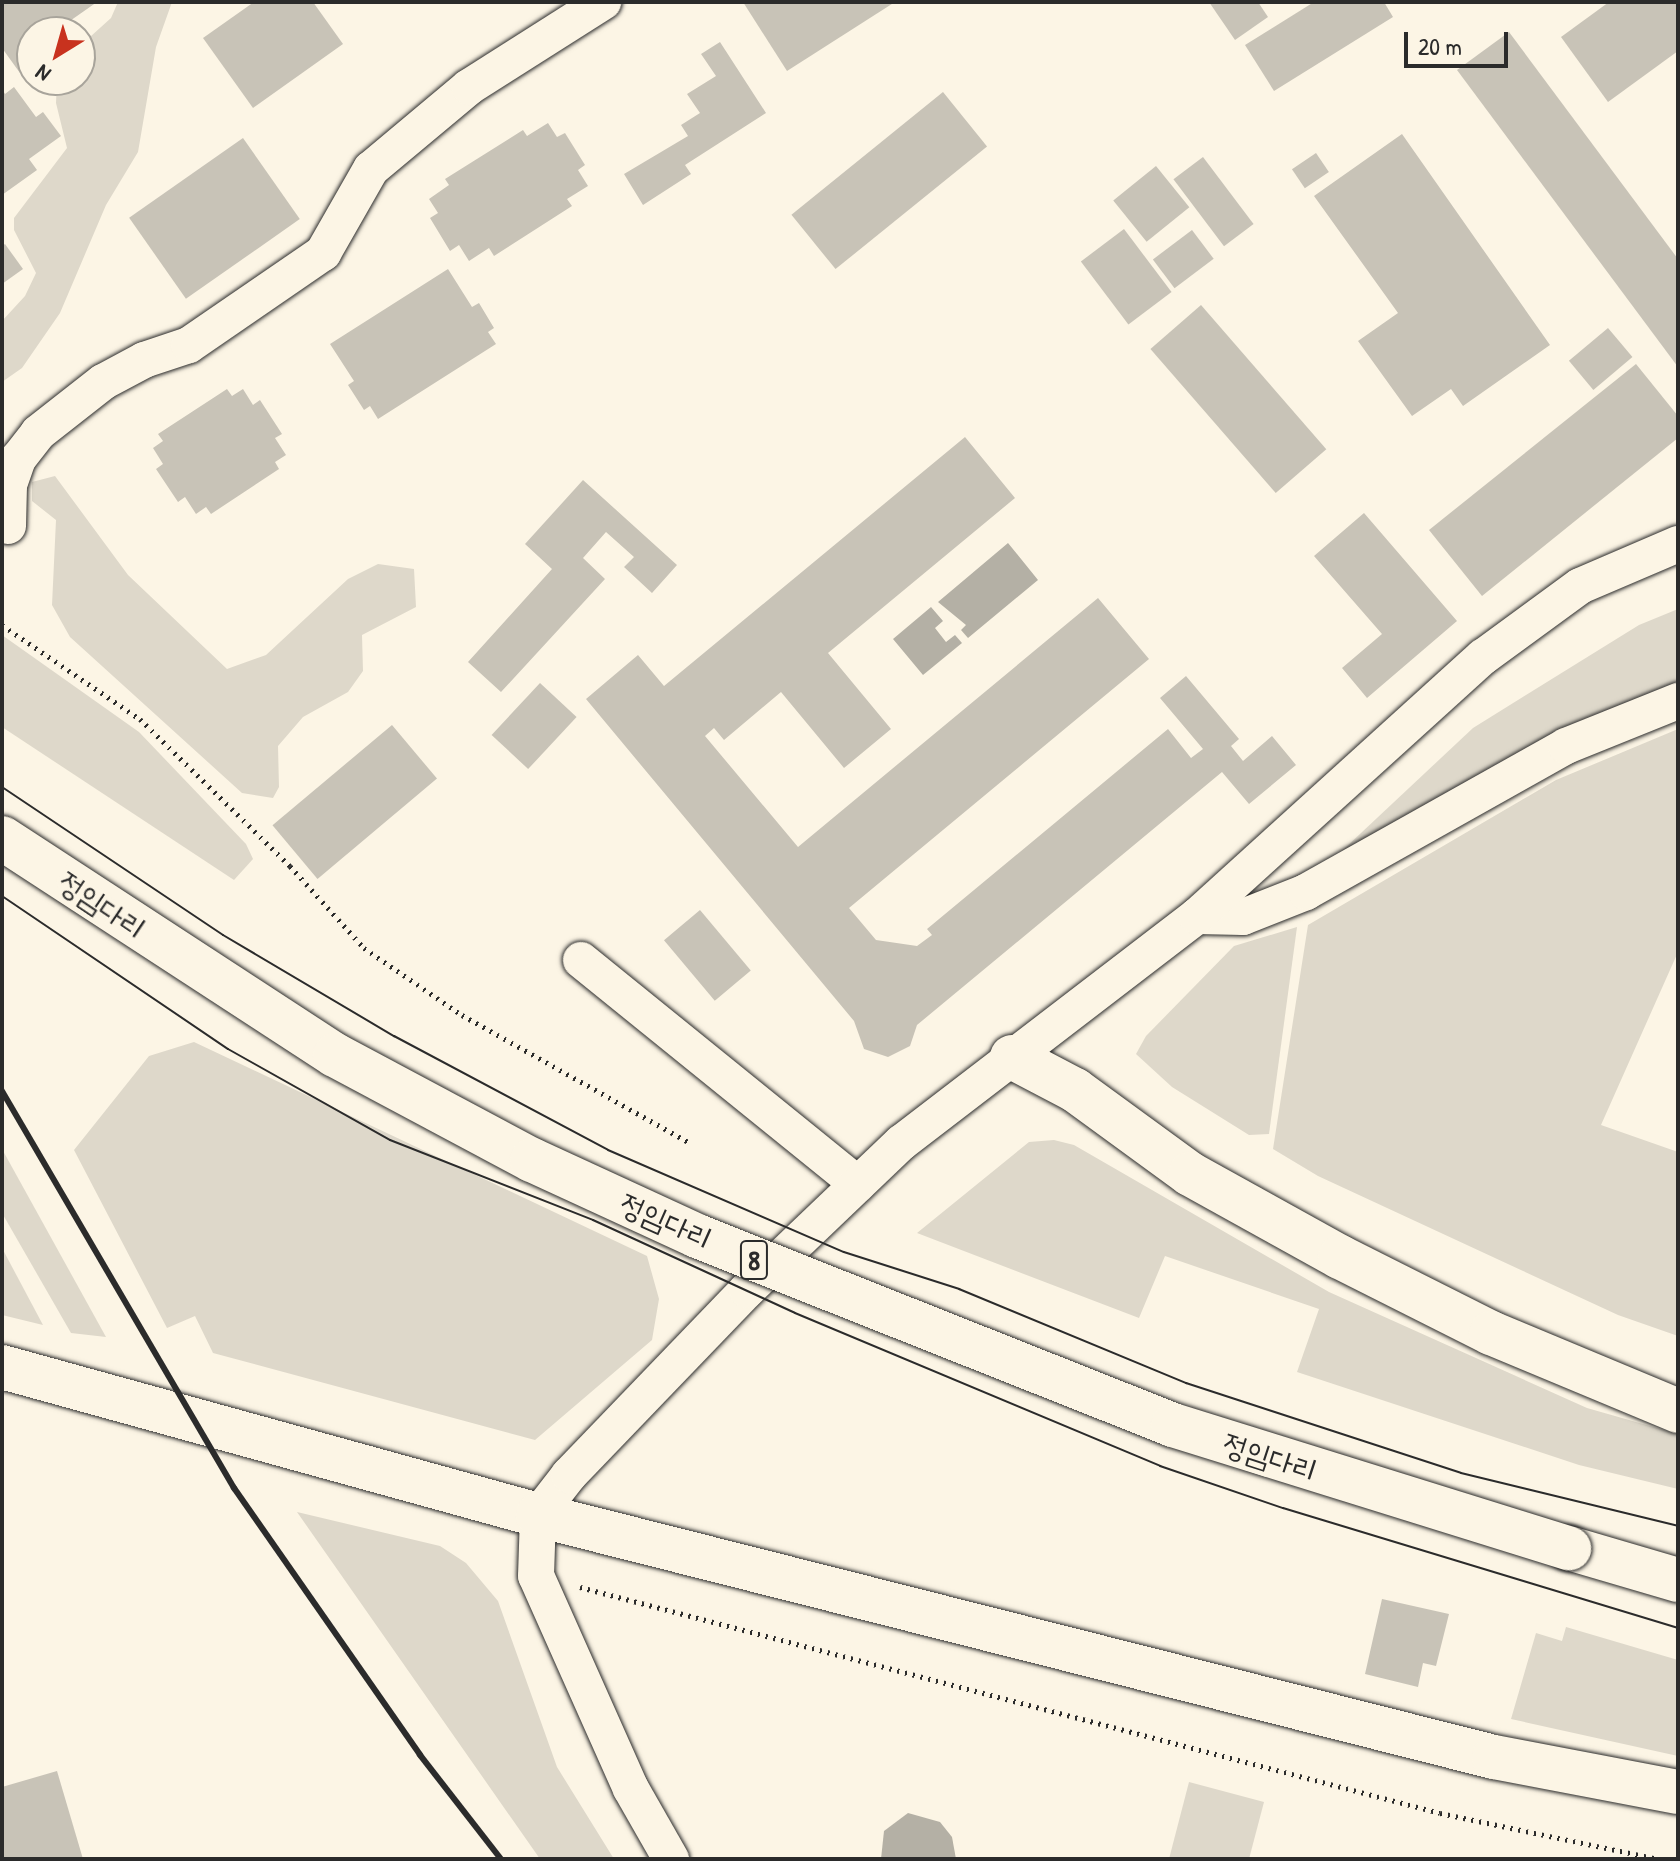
<!DOCTYPE html>
<meta charset="utf-8">
<style>
body{margin:0}
#map{position:relative;width:1680px;height:1861px;overflow:hidden;background:#fcf5e5;font-family:"Patrick Hand","Poor Story",sans-serif}
div>[style]{position:absolute}
.green>*{inset:0;background:#ded8ca}
.water>*{inset:0;background:#b4b0a5}
.building>*{inset:0;background:#c8c3b7;transform-origin:0 0}
.path>*{height:5px;margin-top:-2.5px;transform-origin:0;background:repeating-linear-gradient(90deg,#2b2b2b 0 2px,transparent 0 8px)}
.roads{filter:drop-shadow(0 0 2px #2b2b2b) drop-shadow(0 0 2px #2b2b2b)}
.minor>*{height:36px;margin:-18px;padding:0 18px;transform-origin:18px;border-radius:18px;background:#fcf5e5}
.major>*{height:44px;margin:-22px;padding:0 22px;transform-origin:22px;border-radius:22px;background:#fcf5e5}
.highway>*{height:44px;margin:-22px;padding:0 22px;transform-origin:22px;border-radius:22px;background:#fcf5e5}
.tram>*{height:2px;margin:-1px;padding:0 1px;transform-origin:1px;border-radius:1px;background:#2b2b2b}
.rail>*{height:6px;margin:-3px;padding:0 3px;transform-origin:3px;border-radius:3px;background:#2b2b2b}
.bridges{filter:drop-shadow(0 0 2px #2b2b2b) drop-shadow(0 0 2px #2b2b2b)}
.highway-bridge>*{height:44px;margin:-22px;padding:0 22px;transform-origin:22px;border-radius:22px;background:#fcf5e5}
span{translate:-50% -50%;white-space:nowrap;text-align:center;line-height:1.15;-webkit-text-stroke:8px #fcf5e5;paint-order:stroke}
.shield-label span{padding:2px 6px;background:#fcf5e5;border:2px solid;border-radius:6px;-webkit-text-stroke-width:0}
.shield-label{font-size:28px;color:#2b2b2b;font-weight:700}
.street-label{font-size:30px;color:#2b2b2b}
.frame{position:absolute;inset:0;border:4px solid #2b2b2b;pointer-events:none}
.north{position:absolute;left:16px;top:16px;width:80px;height:80px;box-sizing:border-box;background:#fcf5e5;border:2px solid #a8a49b;border-radius:50%;rotate:217deg;font-size:22px;font-weight:700;line-height:32px;text-align:center;color:#2b2b2b}
.north::after{content:'';display:block;margin:auto;width:28px;height:36px;background:#c8321e;clip-path:polygon(50% 0,100% 100%,50% 72%,0 100%)}
.scale{position:absolute;left:1404px;top:32px;width:104px;height:36px;box-sizing:border-box;border:4px solid #2b2b2b;border-top:0;padding-left:10px;font-size:24px;line-height:28px;white-space:nowrap;color:#2b2b2b;-webkit-text-stroke:6px #fcf5e5;paint-order:stroke}
</style>
<div id="map">
<div class="green">
<i style="clip-path:polygon(118px 2px,172px 2px,156px 47px,138px 152px,106px 205px,60px 313px,22px 368px,2px 382px,2px 321px,25px 296px,36px 273px,14px 230px,14px 218px,67px 148px,56px 103px,57px 80px,80px 80px,80px 46px,111px 18px)"></i>
<i style="clip-path:polygon(55px 476px,128px 575px,227px 669px,266px 655px,348px 579px,378px 564px,414px 569px,416px 607px,362px 635px,363px 671px,348px 692px,303px 717px,278px 746px,279px 787px,273px 798px,242px 793px,70px 637px,52px 605px,56px 520px,32px 501px,32px 482px)"></i>
<i style="clip-path:polygon(1678px 609px,1678px 689px,1329px 863px,1473px 728px,1639px 625px)"></i>
<i style="clip-path:polygon(2px 635px,139px 732px,246px 844px,253px 859px,234px 880px,2px 727px)"></i>
<i style="clip-path:polygon(1678px 729px,1678px 952px,1601px 1125px,1678px 1152px,1678px 1336px,1618px 1315px,1318px 1176px,1273px 1149px,1308px 925px,1556px 780px)"></i>
<i style="clip-path:polygon(1297px 927px,1269px 1134px,1249px 1135px,1172px 1087px,1136px 1054px,1146px 1036px,1234px 946px)"></i>
<i style="clip-path:polygon(194px 1042px,647px 1256px,659px 1299px,652px 1340px,535px 1440px,213px 1353px,195px 1316px,167px 1328px,74px 1150px,149px 1056px)"></i>
<i style="clip-path:polygon(1054px 1140px,1074px 1145px,1329px 1292px,1587px 1408px,1678px 1434px,1678px 1489px,1579px 1465px,1297px 1372px,1319px 1309px,1165px 1256px,1139px 1318px,917px 1233px,1029px 1142px)"></i>
<i style="clip-path:polygon(2px 1149px,106px 1337px,71px 1333px,2px 1213px)"></i>
<i style="clip-path:polygon(2px 1248px,43px 1325px,2px 1315px)"></i>
<i style="clip-path:polygon(297px 1512px,440px 1546px,466px 1563px,498px 1601px,557px 1767px,614px 1859px,540px 1859px)"></i>
<i style="clip-path:polygon(1566px 1627px,1678px 1660px,1678px 1756px,1511px 1719px,1536px 1633px,1562px 1641px)"></i>
<i style="clip-path:polygon(1189px 1782px,1264px 1802px,1249px 1859px,1169px 1859px)"></i>
</div>
<div class="water">
<i style="clip-path:polygon(1008px 543px,1038px 580px,968px 638px,961px 630px,966px 625px,938px 602px)"></i>
<i style="clip-path:polygon(931px 607px,943px 621px,935px 628px,946px 642px,955px 635px,962px 643px,923px 675px,893px 639px)"></i>
<i style="clip-path:polygon(908px 1813px,940px 1822px,952px 1837px,956px 1859px,881px 1859px,884px 1831px)"></i>
</div>
<div class="building">
<i style="clip-path:polygon(2px 2px,97px 2px,67px 23px,74px 32px,32px 32px,32px 65px,20px 73px,2px 48px)"></i>
<i style="clip-path:polygon(254px 2px,313px 2px,343px 44px,253px 108px,203px 38px)"></i>
<i style="clip-path:polygon(743px 2px,895px 2px,787px 71px)"></i>
<i style="clip-path:polygon(1209px 2px,1258px 2px,1268px 17px,1235px 40px)"></i>
<i style="clip-path:polygon(1314px 2px,1384px 2px,1393px 17px,1274px 91px,1245px 45px)"></i>
<i style="clip-path:polygon(1609px 2px,1678px 2px,1678px 51px,1608px 102px,1561px 37px)"></i>
<i style="clip-path:polygon(1509px 32px,1678px 259px,1678px 367px,1457px 70px)"></i>
<i style="clip-path:polygon(720px 42px,766px 113px,685px 165px,691px 174px,643px 205px,624px 174px,688px 136px,681px 125px,700px 113px,687px 94px,716px 76px,701px 54px)"></i>
<i style="clip-path:polygon(14px 87px,36px 117px,43px 112px,61px 136px,29px 159px,37px 170px,2px 195px,2px 89px,5px 94px)"></i>
<i style="left:943px;top:92px;width:70px;height:195px;rotate:51deg"></i>
<i style="clip-path:polygon(548px 123px,557px 137px,565px 133px,585px 165px,578px 170px,588px 186px,567px 199px,572px 206px,494px 256px,489px 248px,469px 261px,459px 245px,450px 251px,430px 218px,438px 213px,429px 199px,449px 185px,445px 179px,523px 130px,527px 136px)"></i>
<i style="clip-path:polygon(1402px 134px,1550px 345px,1463px 406px,1451px 389px,1412px 416px,1358px 341px,1398px 313px,1314px 196px)"></i>
<i style="left:243px;top:138px;width:99px;height:139px;rotate:55deg"></i>
<i style="left:1316px;top:153px;width:23px;height:29px;rotate:56deg"></i>
<i style="left:1203px;top:157px;width:84px;height:37px;rotate:53deg"></i>
<i style="left:1156px;top:166px;width:53px;height:55px;rotate:51deg"></i>
<i style="left:1124px;top:229px;width:79px;height:54px;rotate:53deg"></i>
<i style="left:1192px;top:230px;width:36px;height:49px;rotate:53deg"></i>
<i style="clip-path:polygon(5px 244px,23px 269px,2px 284px,2px 246px)"></i>
<i style="clip-path:polygon(448px 269px,472px 307px,479px 303px,494px 328px,488px 332px,496px 344px,378px 419px,370px 406px,364px 410px,348px 385px,354px 381px,330px 344px)"></i>
<i style="left:1201px;top:305px;width:191px;height:67px;rotate:49deg"></i>
<i style="left:1608px;top:328px;width:38px;height:51px;rotate:50deg"></i>
<i style="clip-path:polygon(1636px 364px,1678px 416px,1678px 438px,1482px 596px,1429px 530px)"></i>
<i style="clip-path:polygon(227px 389px,232px 396px,243px 389px,253px 405px,260px 400px,282px 434px,275px 438px,286px 455px,275px 462px,279px 469px,211px 514px,206px 507px,196px 514px,185px 497px,178px 502px,156px 469px,163px 464px,153px 448px,163px 441px,158px 434px)"></i>
<i style="clip-path:polygon(965px 437px,1015px 498px,828px 653px,891px 729px,844px 768px,781px 692px,724px 740px,714px 728px,705px 736px,798px 847px,1098px 598px,1149px 659px,849px 908px,876px 940px,917px 946px,932px 935px,927px 929px,1168px 729px,1191px 758px,1203px 749px,1160px 698px,1186px 676px,1239px 739px,1231px 746px,1243px 761px,1272px 736px,1296px 765px,1249px 804px,1222px 772px,917px 1025px,910px 1046px,888px 1057px,864px 1049px,854px 1021px,586px 699px,638px 655px,664px 686px)"></i>
<i style="clip-path:polygon(583px 480px,677px 565px,652px 593px,624px 567px,634px 557px,606px 532px,583px 558px,605px 579px,501px 692px,468px 662px,552px 569px,525px 544px)"></i>
<i style="clip-path:polygon(1364px 513px,1457px 621px,1367px 698px,1342px 668px,1382px 634px,1314px 556px)"></i>
<i style="left:540px;top:683px;width:50px;height:71px;rotate:43deg"></i>
<i style="left:392px;top:725px;width:70px;height:156px;rotate:50deg"></i>
<i style="left:700px;top:910px;width:79px;height:47px;rotate:50deg"></i>
<i style="clip-path:polygon(1382px 1599px,1449px 1614px,1436px 1666px,1423px 1663px,1418px 1687px,1365px 1674px)"></i>
<i style="clip-path:polygon(57px 1771px,83px 1859px,2px 1859px,2px 1787px)"></i>
</div>
<div class="path">
<i style="left:2px;top:625px;width:167px;rotate:34.3deg"></i>
<i style="left:140px;top:719px;width:210px;rotate:44.4deg"></i>
<i style="left:290px;top:866px;width:110px;rotate:47.9deg"></i>
<i style="left:364px;top:948px;width:119px;rotate:34.4deg"></i>
<i style="left:462px;top:1015px;width:259px;rotate:29.3deg"></i>
<i style="left:580px;top:1587px;width:889px;rotate:14.72deg"></i>
<i style="left:1440px;top:1813px;width:223px;rotate:11.9deg"></i>
</div>
<div class="roads">
<div class="minor">
<i style="left:8px;top:526px;width:41px;rotate:-88.6deg"></i>
<i style="left:9px;top:485px;width:28px;rotate:-71deg"></i>
<i style="left:18px;top:459px;width:33px;rotate:-52deg"></i>
<i style="left:38px;top:433px;width:83px;rotate:-38.1deg"></i>
<i style="left:103px;top:382px;width:47px;rotate:-28.2deg"></i>
<i style="left:144px;top:360px;width:47px;rotate:-18.4deg"></i>
<i style="left:189px;top:345px;width:163px;rotate:-34.5deg"></i>
<i style="left:323px;top:253px;width:97px;rotate:-60.3deg"></i>
<i style="left:371px;top:169px;width:128px;rotate:-39.9deg"></i>
<i style="left:469px;top:87px;width:159px;rotate:-32.4deg"></i>
<i style="left:1197px;top:916px;width:46px;rotate:1.2deg"></i>
<i style="left:1243px;top:917px;width:68px;rotate:-21.6deg"></i>
<i style="left:1306px;top:892px;width:298px;rotate:-29.3deg"></i>
<i style="left:1566px;top:746px;width:121px;rotate:-21.9deg"></i>
<i style="left:581px;top:960px;width:356px;rotate:39deg"></i>
<i style="left:671px;top:1859px;width:81px;rotate:-119.7deg"></i>
<i style="left:631px;top:1789px;width:233px;rotate:-114deg"></i>
<i style="left:536px;top:1576px;width:61px;rotate:-88.1deg"></i>
<i style="left:538px;top:1515px;width:51px;rotate:-52.2deg"></i>
<i style="left:569px;top:1475px;width:257px;rotate:-46.1deg"></i>
<i style="left:747px;top:1290px;width:213px;rotate:-43.7deg"></i>
<i style="left:901px;top:1143px;width:373px;rotate:-37.5deg"></i>
<i style="left:1197px;top:916px;width:386px;rotate:-42.2deg"></i>
<i style="left:1483px;top:657px;width:120px;rotate:-36.2deg"></i>
<i style="left:1580px;top:586px;width:107px;rotate:-23.2deg"></i>
</div>
<div class="major">
<i style="left:2px;top:1367px;width:556px;rotate:15.44deg"></i>
</div>
<div class="highway">
<i style="left:1012px;top:1057px;width:71px;rotate:27.6deg"></i>
<i style="left:1075px;top:1090px;width:142px;rotate:36.1deg"></i>
<i style="left:1190px;top:1174px;width:171px;rotate:29deg"></i>
<i style="left:1340px;top:1257px;width:169px;rotate:26.7deg"></i>
<i style="left:1491px;top:1333px;width:203px;rotate:22.6deg"></i>
<i style="left:538px;top:1515px;width:986px;rotate:14.21deg"></i>
<i style="left:1494px;top:1757px;width:187px;rotate:10.8deg"></i>
<i style="left:1569px;top:1548px;width:114px;rotate:16.4deg"></i>
</div>
</div>
<div class="tram">
<i style="left:2px;top:787px;width:266px;rotate:33.8deg"></i>
<i style="left:223px;top:935px;width:199px;rotate:30.6deg"></i>
<i style="left:394px;top:1036px;width:242px;rotate:28deg"></i>
<i style="left:608px;top:1150px;width:257px;rotate:23.4deg"></i>
<i style="left:844px;top:1252px;width:121px;rotate:17.8deg"></i>
<i style="left:959px;top:1289px;width:246px;rotate:22.5deg"></i>
<i style="left:1186px;top:1383px;width:289px;rotate:18.1deg"></i>
<i style="left:1461px;top:1473px;width:223px;rotate:13.7deg"></i>
<i style="left:2px;top:896px;width:273px;rotate:34.1deg"></i>
<i style="left:228px;top:1049px;width:186px;rotate:29.3deg"></i>
<i style="left:390px;top:1140px;width:218px;rotate:21.5deg"></i>
<i style="left:593px;top:1220px;width:222px;rotate:24.7deg"></i>
<i style="left:795px;top:1313px;width:396px;rotate:22.7deg"></i>
<i style="left:1160px;top:1466px;width:130px;rotate:18.9deg"></i>
<i style="left:1283px;top:1508px;width:413px;rotate:16.9deg"></i>
</div>
<div class="rail">
<i style="left:2px;top:1091px;width:460px;rotate:59.7deg"></i>
<i style="left:234px;top:1488px;width:325px;rotate:55.1deg"></i>
<i style="left:420px;top:1755px;width:132px;rotate:52.1deg"></i>
</div>
<div class="bridges">
<div class="highway-bridge">
<i style="left:2px;top:838px;width:397px;rotate:33.1deg"></i>
<i style="left:335px;top:1055px;width:223px;rotate:28.1deg"></i>
<i style="left:532px;top:1160px;width:182px;rotate:24.7deg"></i>
<i style="left:697px;top:1236px;width:512px;rotate:21.66deg"></i>
<i style="left:1173px;top:1425px;width:415px;rotate:17.3deg"></i>
</div>
</div>
<div class="shield-label">
<span style="left:754px;top:1260px">8</span>
</div>
<div class="street-label">
<span style="left:102px;top:905px;rotate:34deg">정임다리</span>
<span style="left:666px;top:1221px;rotate:24deg">정임다리</span>
<span style="left:1270px;top:1457px;rotate:18deg">정임다리</span>
</div>
<div class="frame"></div>
<div class="north">N</div>
<div class="scale">20 m</div>
</div>
